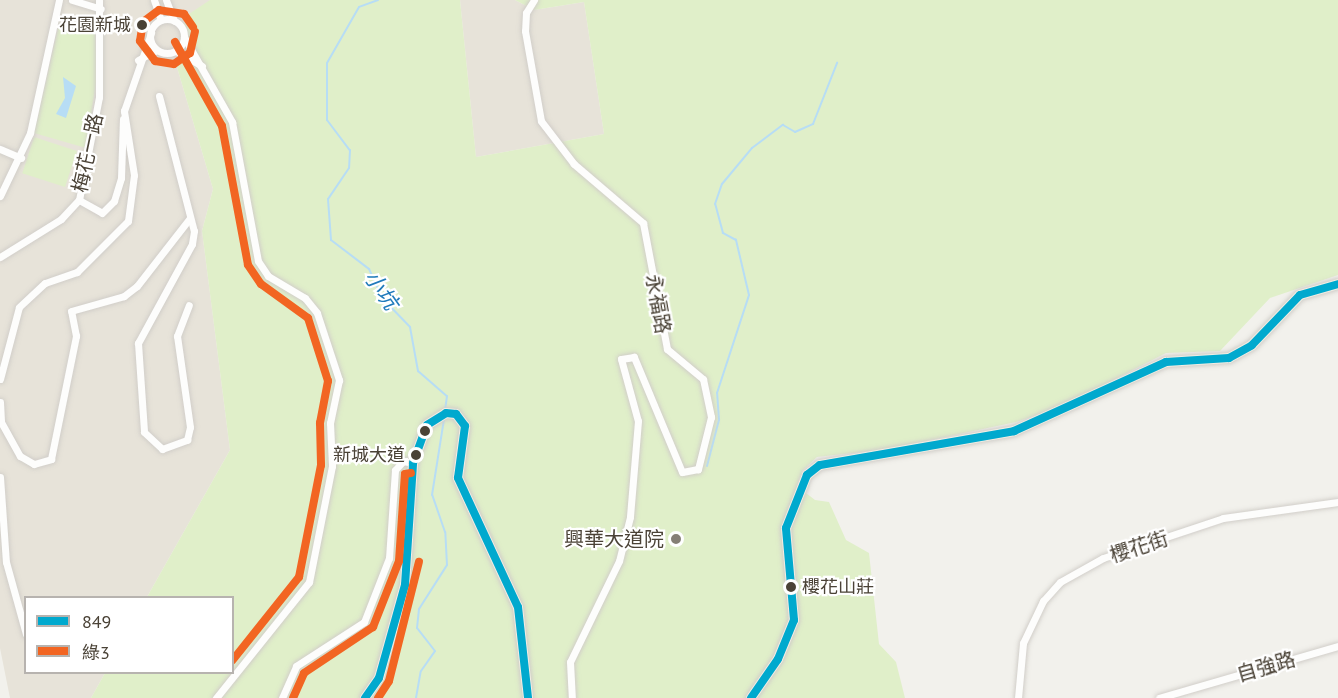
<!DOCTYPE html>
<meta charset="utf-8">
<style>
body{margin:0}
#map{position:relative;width:1338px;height:698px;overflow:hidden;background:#f2f1ec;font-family:"PT Sans","Noto Sans TC",sans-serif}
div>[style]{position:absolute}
.residential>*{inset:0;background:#e7e3d9}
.green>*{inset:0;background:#e0efc9;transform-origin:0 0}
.water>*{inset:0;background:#b7ddf5}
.stream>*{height:2px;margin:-1px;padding:0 1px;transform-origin:1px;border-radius:1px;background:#b7ddf5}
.roads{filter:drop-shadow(0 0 2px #d1cec9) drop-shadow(0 0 2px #d1cec9)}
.minor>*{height:7px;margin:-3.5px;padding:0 3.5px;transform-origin:3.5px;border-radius:3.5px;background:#fdfdfc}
.minor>.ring{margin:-3.5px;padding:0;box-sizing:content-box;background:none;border:7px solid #fdfdfc;border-radius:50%}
.primary>*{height:10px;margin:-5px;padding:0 5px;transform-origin:5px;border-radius:5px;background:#f2eee4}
.bus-1>*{height:8px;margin:-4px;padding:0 4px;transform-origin:4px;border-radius:4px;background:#00a9ce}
.bus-2>*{height:8px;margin:-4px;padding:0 4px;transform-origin:4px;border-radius:4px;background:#f26522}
.dots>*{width:16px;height:16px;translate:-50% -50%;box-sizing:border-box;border:3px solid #fff;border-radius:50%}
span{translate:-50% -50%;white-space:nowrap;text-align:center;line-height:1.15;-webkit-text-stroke:4.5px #fff;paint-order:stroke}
.bus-label{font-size:18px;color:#4a4236}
.right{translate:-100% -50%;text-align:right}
.left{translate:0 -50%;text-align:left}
.street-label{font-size:20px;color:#4a4236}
.poi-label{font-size:20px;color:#4a4236}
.water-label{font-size:21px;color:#207bbb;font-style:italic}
.legend{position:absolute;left:24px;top:596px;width:210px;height:78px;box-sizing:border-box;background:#fff;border:2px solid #b7b3af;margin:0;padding:8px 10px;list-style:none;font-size:18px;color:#4a4236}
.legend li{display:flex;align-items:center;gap:12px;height:30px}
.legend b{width:30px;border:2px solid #b7b3af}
</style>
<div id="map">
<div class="residential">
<i style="clip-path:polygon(0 0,210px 0,176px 64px,213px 189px,202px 231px,230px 450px,147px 597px,26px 598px,26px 672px,105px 673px,91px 698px,10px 698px,0 648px)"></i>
<i style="clip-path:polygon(460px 0,515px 0,534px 10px,584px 2px,604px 134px,476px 157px)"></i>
</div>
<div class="green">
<i style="clip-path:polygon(210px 0,460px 0,476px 157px,604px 134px,584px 2px,534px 10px,515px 0,1338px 0,1338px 275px,1270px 298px,1220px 351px,1166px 353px,1058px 408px,1016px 422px,888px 449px,817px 457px,802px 471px,797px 486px,815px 500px,829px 502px,846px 540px,869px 553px,879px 644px,896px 662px,905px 698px,91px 698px,105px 673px,232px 672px,232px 598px,147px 597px,230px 450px,202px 231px,213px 189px,176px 64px,186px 16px)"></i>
<i style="clip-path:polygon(59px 24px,95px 33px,97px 76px,86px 148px,34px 133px)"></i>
<i style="left:34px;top:137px;width:45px;height:38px;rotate:18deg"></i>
</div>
<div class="water">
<i style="clip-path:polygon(63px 77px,76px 86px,66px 118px,56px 114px,65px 98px)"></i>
</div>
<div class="stream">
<i style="left:378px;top:0;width:20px;rotate:160deg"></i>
<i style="left:359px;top:7px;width:64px;rotate:119.7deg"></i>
<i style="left:327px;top:63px;width:57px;rotate:90deg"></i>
<i style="left:327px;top:120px;width:38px;rotate:53deg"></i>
<i style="left:350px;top:150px;width:18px;rotate:93deg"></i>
<i style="left:349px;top:168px;width:37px;rotate:124deg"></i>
<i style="left:328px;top:199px;width:41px;rotate:85.8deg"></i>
<i style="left:331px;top:240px;width:48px;rotate:37.3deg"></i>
<i style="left:369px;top:269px;width:33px;rotate:65deg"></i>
<i style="left:383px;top:299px;width:39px;rotate:46deg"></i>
<i style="left:410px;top:327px;width:45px;rotate:79.7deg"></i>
<i style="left:418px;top:371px;width:38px;rotate:41deg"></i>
<i style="left:447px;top:396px;width:14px;rotate:98deg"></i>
<i style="left:707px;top:466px;width:48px;rotate:-75.4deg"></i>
<i style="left:719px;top:420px;width:27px;rotate:-94deg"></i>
<i style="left:717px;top:393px;width:103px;rotate:-71.9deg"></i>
<i style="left:749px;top:295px;width:57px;rotate:-103.3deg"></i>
<i style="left:736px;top:240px;width:15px;rotate:-152deg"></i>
<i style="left:723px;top:233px;width:30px;rotate:-105deg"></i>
<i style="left:715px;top:204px;width:21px;rotate:-71deg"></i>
<i style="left:722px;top:184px;width:47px;rotate:-50.2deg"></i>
<i style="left:752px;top:148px;width:39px;rotate:-37deg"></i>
<i style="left:783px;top:125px;width:14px;rotate:30deg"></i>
<i style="left:795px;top:132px;width:20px;rotate:-24deg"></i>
<i style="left:813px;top:124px;width:66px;rotate:-68.5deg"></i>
<i style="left:416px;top:698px;width:27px;rotate:-80deg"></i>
<i style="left:421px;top:671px;width:24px;rotate:-55deg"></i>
<i style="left:435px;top:651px;width:29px;rotate:-128deg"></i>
<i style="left:417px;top:628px;width:19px;rotate:-84deg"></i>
<i style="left:419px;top:609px;width:52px;rotate:-57.5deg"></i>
<i style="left:447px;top:565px;width:33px;rotate:-93deg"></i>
<i style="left:445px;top:532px;width:39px;rotate:-109deg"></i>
<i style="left:432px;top:495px;width:77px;rotate:-81deg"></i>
</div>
<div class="roads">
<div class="minor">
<i style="left:72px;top:0;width:30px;rotate:17deg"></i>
<i style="left:154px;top:0;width:21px;rotate:71deg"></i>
<i style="left:166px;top:0;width:22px;rotate:69deg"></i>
<i style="left:534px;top:0;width:15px;rotate:122deg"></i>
<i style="left:526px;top:13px;width:18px;rotate:93deg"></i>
<i style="left:525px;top:31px;width:91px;rotate:79.9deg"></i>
<i style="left:541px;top:121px;width:54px;rotate:52.5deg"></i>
<i style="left:574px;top:164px;width:91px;rotate:40.5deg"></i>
<i style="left:643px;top:223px;width:128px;rotate:79.2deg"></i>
<i style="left:667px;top:349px;width:47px;rotate:39.8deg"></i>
<i style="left:703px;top:379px;width:39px;rotate:78deg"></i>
<i style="left:711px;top:417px;width:54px;rotate:104deg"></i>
<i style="left:698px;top:469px;width:16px;rotate:169deg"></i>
<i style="left:682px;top:472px;width:125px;rotate:-112.7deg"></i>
<i style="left:634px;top:357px;width:13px;rotate:171deg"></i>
<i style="left:621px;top:359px;width:64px;rotate:74.7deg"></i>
<i style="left:638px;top:421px;width:96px;rotate:94.8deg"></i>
<i style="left:630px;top:517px;width:45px;rotate:104deg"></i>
<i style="left:619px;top:561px;width:112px;rotate:115.9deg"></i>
<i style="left:570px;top:662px;width:36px;rotate:87deg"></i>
<i class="ring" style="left:150px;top:19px;width:27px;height:27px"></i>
<i style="left:184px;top:37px;width:98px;rotate:60.5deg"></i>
<i style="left:232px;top:122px;width:141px;rotate:79.4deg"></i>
<i style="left:258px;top:261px;width:18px;rotate:56deg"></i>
<i style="left:268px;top:276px;width:43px;rotate:30.7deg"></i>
<i style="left:305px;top:298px;width:19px;rotate:51deg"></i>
<i style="left:317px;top:313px;width:71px;rotate:71.8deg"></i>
<i style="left:339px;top:380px;width:44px;rotate:101.8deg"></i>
<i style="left:330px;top:423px;width:43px;rotate:87.3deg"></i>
<i style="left:332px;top:466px;width:118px;rotate:101.2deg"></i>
<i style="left:309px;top:582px;width:149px;rotate:128.7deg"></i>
<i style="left:176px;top:51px;width:30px;rotate:30deg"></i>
<i style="left:138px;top:60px;width:21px;rotate:-28deg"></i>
<i style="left:159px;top:96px;width:139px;rotate:75.5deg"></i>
<i style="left:194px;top:231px;width:13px;rotate:99deg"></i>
<i style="left:192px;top:244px;width:113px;rotate:118.6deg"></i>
<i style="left:138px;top:343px;width:89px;rotate:86.1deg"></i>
<i style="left:144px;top:432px;width:25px;rotate:43deg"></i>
<i style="left:162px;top:449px;width:27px;rotate:-20deg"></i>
<i style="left:187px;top:440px;width:13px;rotate:-77deg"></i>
<i style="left:190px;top:427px;width:92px;rotate:-98.1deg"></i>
<i style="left:177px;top:336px;width:33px;rotate:-69deg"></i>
<i style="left:0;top:149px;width:23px;rotate:23deg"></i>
<i style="left:0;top:196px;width:70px;rotate:-64.5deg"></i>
<i style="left:30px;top:133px;width:136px;rotate:-77.7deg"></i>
<i style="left:79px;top:200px;width:26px;rotate:29deg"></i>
<i style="left:102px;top:213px;width:17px;rotate:-45deg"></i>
<i style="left:114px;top:201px;width:24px;rotate:-73deg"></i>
<i style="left:121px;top:178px;width:59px;rotate:-88.1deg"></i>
<i style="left:0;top:257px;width:72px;rotate:-31.9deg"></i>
<i style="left:61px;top:219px;width:26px;rotate:-47deg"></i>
<i style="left:79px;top:200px;width:105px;rotate:-79deg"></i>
<i style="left:99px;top:97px;width:97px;rotate:-90deg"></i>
<i style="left:0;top:379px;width:74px;rotate:-75.2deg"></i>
<i style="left:19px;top:307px;width:35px;rotate:-43deg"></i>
<i style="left:45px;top:283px;width:34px;rotate:-19deg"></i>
<i style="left:77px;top:272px;width:72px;rotate:-45deg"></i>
<i style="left:128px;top:221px;width:46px;rotate:-82.6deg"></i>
<i style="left:134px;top:175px;width:65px;rotate:-98.9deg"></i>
<i style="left:124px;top:111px;width:83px;rotate:-70.9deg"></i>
<i style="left:0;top:402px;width:20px;rotate:87deg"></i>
<i style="left:1px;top:422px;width:39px;rotate:61deg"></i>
<i style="left:20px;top:456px;width:16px;rotate:30deg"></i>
<i style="left:34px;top:464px;width:18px;rotate:-16deg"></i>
<i style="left:51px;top:459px;width:126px;rotate:-78.5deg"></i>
<i style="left:76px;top:336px;width:25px;rotate:-101deg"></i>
<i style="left:71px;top:311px;width:55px;rotate:-15.8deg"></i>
<i style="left:124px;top:296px;width:16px;rotate:-38deg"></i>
<i style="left:137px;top:286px;width:86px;rotate:-52.1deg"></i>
<i style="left:0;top:477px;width:85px;rotate:86deg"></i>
<i style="left:6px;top:562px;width:75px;rotate:74.5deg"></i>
<i style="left:282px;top:698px;width:35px;rotate:-66deg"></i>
<i style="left:296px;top:666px;width:81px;rotate:-32.9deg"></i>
<i style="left:364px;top:622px;width:69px;rotate:-68.7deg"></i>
<i style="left:389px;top:558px;width:88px;rotate:-86.1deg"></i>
<i style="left:395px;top:470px;width:12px;rotate:-48deg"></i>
<i style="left:403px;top:461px;width:10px;rotate:11deg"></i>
<i style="left:1018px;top:698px;width:55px;rotate:-84.8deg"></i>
<i style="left:1023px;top:643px;width:47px;rotate:-64.5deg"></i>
<i style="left:1043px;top:601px;width:25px;rotate:-48deg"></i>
<i style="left:1060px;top:582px;width:49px;rotate:-29.2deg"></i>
<i style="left:1103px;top:558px;width:126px;rotate:-18.4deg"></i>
<i style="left:1223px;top:518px;width:116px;rotate:-7.9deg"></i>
<i style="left:1159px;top:698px;width:186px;rotate:-16.2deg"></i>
</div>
<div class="primary">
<i style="left:365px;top:698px;width:24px;rotate:-55deg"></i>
<i style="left:379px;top:678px;width:97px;rotate:-74.4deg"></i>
<i style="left:405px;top:585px;width:122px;rotate:-86.2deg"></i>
<i style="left:413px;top:463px;width:40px;rotate:-69.8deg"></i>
<i style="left:427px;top:425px;width:22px;rotate:-32deg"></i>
<i style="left:446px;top:413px;width:10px;rotate:6deg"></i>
<i style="left:456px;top:414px;width:15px;rotate:53deg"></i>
<i style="left:465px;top:426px;width:52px;rotate:97.7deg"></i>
<i style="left:458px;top:478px;width:142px;rotate:65.1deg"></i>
<i style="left:518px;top:607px;width:92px;rotate:83.7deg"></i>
<i style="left:751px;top:698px;width:47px;rotate:-55.3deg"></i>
<i style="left:778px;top:659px;width:42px;rotate:-67.7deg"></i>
<i style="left:794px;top:620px;width:92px;rotate:-95deg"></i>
<i style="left:786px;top:528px;width:57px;rotate:-68.4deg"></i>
<i style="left:807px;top:475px;width:16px;rotate:-38deg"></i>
<i style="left:820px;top:465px;width:197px;rotate:-9.9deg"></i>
<i style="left:1014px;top:431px;width:167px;rotate:-24.4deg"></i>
<i style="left:1166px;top:362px;width:63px;rotate:-3.6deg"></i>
<i style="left:1229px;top:358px;width:26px;rotate:-29deg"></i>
<i style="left:1252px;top:345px;width:69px;rotate:-46.2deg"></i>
<i style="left:1300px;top:295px;width:40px;rotate:-16deg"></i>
</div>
</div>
<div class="bus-1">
<i style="left:365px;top:698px;width:24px;rotate:-55deg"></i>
<i style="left:379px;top:678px;width:97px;rotate:-74.4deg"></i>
<i style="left:405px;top:585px;width:122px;rotate:-86.2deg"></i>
<i style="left:413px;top:463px;width:40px;rotate:-69.8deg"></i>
<i style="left:427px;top:425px;width:22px;rotate:-32deg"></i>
<i style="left:446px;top:413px;width:10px;rotate:6deg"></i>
<i style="left:456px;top:414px;width:15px;rotate:53deg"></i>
<i style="left:465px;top:426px;width:52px;rotate:97.7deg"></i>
<i style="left:458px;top:478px;width:142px;rotate:65.1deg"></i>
<i style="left:518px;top:607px;width:92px;rotate:83.7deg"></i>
<i style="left:751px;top:698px;width:47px;rotate:-55.3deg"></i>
<i style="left:778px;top:659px;width:42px;rotate:-67.7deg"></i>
<i style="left:794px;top:620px;width:92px;rotate:-95deg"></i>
<i style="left:786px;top:528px;width:57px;rotate:-68.4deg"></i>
<i style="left:807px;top:475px;width:16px;rotate:-38deg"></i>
<i style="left:820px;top:465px;width:197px;rotate:-9.9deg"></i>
<i style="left:1014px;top:431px;width:167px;rotate:-24.4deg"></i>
<i style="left:1166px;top:362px;width:63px;rotate:-3.6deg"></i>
<i style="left:1229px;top:358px;width:26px;rotate:-29deg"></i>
<i style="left:1252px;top:345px;width:69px;rotate:-46.2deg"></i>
<i style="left:1300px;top:295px;width:40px;rotate:-16deg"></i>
</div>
<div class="bus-2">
<i style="left:193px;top:27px;width:16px;rotate:-125deg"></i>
<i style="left:184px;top:14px;width:25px;rotate:-171deg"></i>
<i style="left:159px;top:10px;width:20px;rotate:143deg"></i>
<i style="left:143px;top:22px;width:19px;rotate:99deg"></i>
<i style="left:140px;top:41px;width:25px;rotate:53deg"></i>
<i style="left:155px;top:61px;width:19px;rotate:9deg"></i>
<i style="left:174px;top:64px;width:19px;rotate:-35deg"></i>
<i style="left:190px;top:53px;width:22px;rotate:-77deg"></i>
<i style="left:175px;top:42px;width:96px;rotate:60.8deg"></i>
<i style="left:222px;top:126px;width:141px;rotate:79.4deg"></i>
<i style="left:248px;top:265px;width:23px;rotate:56deg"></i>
<i style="left:261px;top:284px;width:58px;rotate:35.9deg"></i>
<i style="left:308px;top:318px;width:66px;rotate:72.4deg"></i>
<i style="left:328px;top:381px;width:43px;rotate:100.8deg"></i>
<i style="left:320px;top:423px;width:42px;rotate:88.6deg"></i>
<i style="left:321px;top:465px;width:114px;rotate:101.1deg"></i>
<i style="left:299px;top:577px;width:107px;rotate:128.6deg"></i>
<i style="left:293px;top:698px;width:27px;rotate:-66deg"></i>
<i style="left:304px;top:673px;width:83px;rotate:-33.7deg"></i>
<i style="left:373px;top:627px;width:71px;rotate:-68.5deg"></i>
<i style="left:399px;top:561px;width:87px;rotate:-86.1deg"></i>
<i style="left:405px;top:474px;width:6px;rotate:-9deg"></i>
<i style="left:378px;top:698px;width:20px;rotate:-57deg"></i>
<i style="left:389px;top:681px;width:123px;rotate:-75.9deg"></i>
</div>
<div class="dots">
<i style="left:142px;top:25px;background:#4a4236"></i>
<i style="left:425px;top:431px;background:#4a4236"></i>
<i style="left:416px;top:455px;background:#4a4236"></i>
<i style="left:676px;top:539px;background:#857f76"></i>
<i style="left:791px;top:587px;background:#4a4236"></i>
</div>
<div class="bus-label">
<span class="right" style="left:131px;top:25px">花園新城</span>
<span class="right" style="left:405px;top:455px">新城大道</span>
<span class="left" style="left:802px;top:587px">櫻花山莊</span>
</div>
<div class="street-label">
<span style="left:88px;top:153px;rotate:-78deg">梅花一路</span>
<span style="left:658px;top:304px;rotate:80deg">永福路</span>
<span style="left:1139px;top:547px;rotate:-18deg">櫻花街</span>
<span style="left:1266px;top:667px;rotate:-16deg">自強路</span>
</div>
<div class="poi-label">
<span class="right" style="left:664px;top:539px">興華大道院</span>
</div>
<div class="water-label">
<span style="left:381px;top:290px;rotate:55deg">小坑</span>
</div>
<ul class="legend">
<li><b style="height:8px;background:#00a9ce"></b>849</li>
<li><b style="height:8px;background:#f26522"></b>綠3</li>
</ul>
</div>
